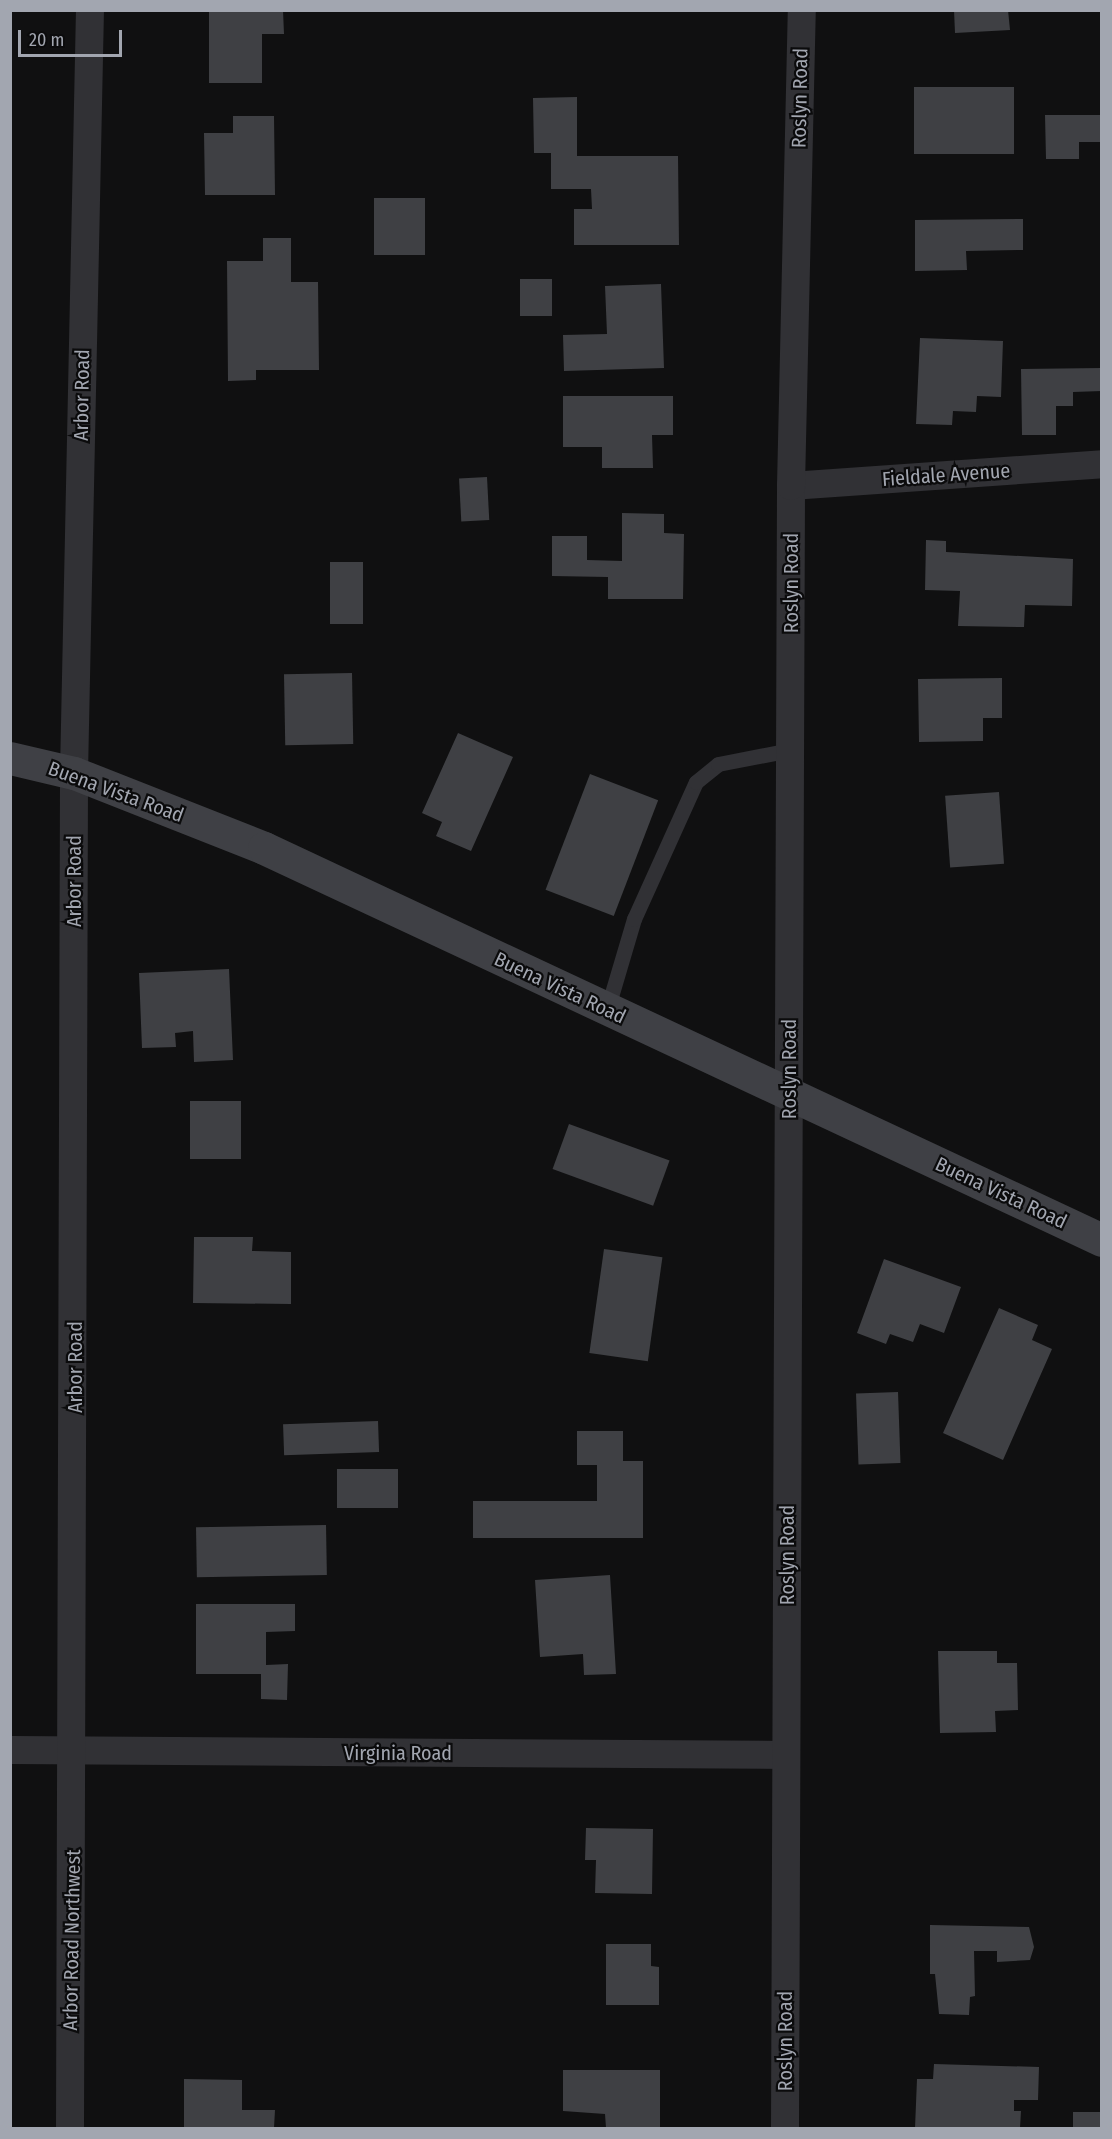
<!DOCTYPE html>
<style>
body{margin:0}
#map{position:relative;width:1112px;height:2139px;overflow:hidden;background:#101011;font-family:"Fira Sans Condensed",sans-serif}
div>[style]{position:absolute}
.building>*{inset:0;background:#3f4044;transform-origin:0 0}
.lane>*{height:15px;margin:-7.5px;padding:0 7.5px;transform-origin:7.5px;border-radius:7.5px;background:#313135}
.street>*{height:28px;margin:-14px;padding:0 14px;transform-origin:14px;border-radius:14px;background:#313135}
.secondary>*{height:33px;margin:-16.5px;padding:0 16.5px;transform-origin:16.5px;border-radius:16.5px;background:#3f4045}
span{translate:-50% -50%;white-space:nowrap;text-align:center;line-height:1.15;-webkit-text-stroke:4.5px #0b0b0c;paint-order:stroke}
.street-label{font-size:20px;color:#a2a6b0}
.frame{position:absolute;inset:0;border:12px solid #a2a6b0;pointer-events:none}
.scale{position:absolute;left:18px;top:30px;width:104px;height:27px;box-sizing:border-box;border:3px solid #a2a6b0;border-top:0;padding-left:8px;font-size:18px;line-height:21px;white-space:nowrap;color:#a2a6b0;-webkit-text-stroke:4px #0b0b0c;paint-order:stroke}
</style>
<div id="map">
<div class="building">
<i style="clip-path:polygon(209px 10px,283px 10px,284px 34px,262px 34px,262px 83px,209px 83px)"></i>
<i style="clip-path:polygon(954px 10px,1008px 10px,1010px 30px,955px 33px)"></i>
<i style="left:1014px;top:87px;width:67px;height:100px;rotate:90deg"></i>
<i style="clip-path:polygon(577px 97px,577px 156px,678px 156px,679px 245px,574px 245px,574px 209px,592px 209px,591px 189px,551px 189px,551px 153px,534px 153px,533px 98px)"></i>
<i style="clip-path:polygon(1045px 115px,1100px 115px,1100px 142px,1079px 142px,1079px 159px,1046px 159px)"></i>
<i style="clip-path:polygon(233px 116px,274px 116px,275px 195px,205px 195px,204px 133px,233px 133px)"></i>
<i style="left:374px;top:198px;width:51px;height:57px"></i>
<i style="clip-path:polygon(1023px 219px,1023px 250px,966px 251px,967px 270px,915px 271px,915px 220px)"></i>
<i style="clip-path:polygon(263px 238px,291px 238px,291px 282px,318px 282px,319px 370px,256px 370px,256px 380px,228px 381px,227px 261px,263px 261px)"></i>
<i style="left:520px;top:279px;width:32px;height:37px"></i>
<i style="clip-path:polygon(661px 284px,664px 368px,564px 371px,563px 335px,607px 334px,605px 286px)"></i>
<i style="clip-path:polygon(920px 338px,1003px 341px,1001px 397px,977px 396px,976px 412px,953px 411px,952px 425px,916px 424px)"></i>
<i style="clip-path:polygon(1102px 368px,1102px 391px,1073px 392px,1073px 406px,1056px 406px,1056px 435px,1022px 435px,1021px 369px)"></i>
<i style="clip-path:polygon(563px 396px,673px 396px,673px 435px,652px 435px,653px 468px,602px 468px,602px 447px,563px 447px)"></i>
<i style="left:487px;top:477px;width:43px;height:28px;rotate:87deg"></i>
<i style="clip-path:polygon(622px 513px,664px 514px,664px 533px,684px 534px,683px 599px,608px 599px,608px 577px,552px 576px,552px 536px,587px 536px,587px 560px,622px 561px)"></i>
<i style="clip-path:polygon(926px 540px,946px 541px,946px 552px,1073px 559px,1072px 606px,1025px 605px,1024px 627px,958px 626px,960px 591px,925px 590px)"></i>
<i style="left:363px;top:562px;width:62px;height:33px;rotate:90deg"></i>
<i style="left:352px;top:673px;width:71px;height:68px;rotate:89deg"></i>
<i style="clip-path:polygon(1002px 678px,1002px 718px,983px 718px,983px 741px,919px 742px,918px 679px)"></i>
<i style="clip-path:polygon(458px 733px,513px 757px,471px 851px,436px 836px,442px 822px,422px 813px)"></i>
<i style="left:590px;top:774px;width:73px;height:124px;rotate:21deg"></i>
<i style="left:999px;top:792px;width:72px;height:54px;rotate:86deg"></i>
<i style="clip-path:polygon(229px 969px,233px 1060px,194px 1062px,193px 1031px,175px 1033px,176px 1047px,142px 1048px,139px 973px)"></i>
<i style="left:190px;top:1101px;width:51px;height:58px"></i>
<i style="left:569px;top:1124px;width:107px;height:48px;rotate:20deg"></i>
<i style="clip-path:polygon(194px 1237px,253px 1237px,252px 1251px,291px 1252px,291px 1304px,193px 1303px)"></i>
<i style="left:604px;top:1249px;width:59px;height:105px;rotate:8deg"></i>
<i style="clip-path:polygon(884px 1259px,961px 1287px,944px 1333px,920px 1324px,913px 1342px,890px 1334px,886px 1344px,857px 1333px)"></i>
<i style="clip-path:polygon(999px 1308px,1038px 1325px,1032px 1340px,1052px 1349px,1003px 1460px,943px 1433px)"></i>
<i style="left:898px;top:1392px;width:71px;height:42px;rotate:88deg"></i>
<i style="left:378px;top:1421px;width:31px;height:95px;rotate:88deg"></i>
<i style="clip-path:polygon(577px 1431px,623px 1431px,623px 1461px,643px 1461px,643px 1538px,473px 1538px,473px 1501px,597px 1501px,597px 1465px,577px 1465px)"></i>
<i style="left:337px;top:1469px;width:61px;height:39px"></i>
<i style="left:326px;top:1525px;width:50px;height:130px;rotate:89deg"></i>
<i style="clip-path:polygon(610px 1575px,616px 1674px,584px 1675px,583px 1654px,540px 1657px,535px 1580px)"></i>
<i style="clip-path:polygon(196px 1604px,295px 1604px,295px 1631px,266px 1632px,266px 1665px,288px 1664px,287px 1700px,261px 1699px,261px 1674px,196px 1674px)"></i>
<i style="clip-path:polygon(938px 1651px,997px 1651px,997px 1663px,1017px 1663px,1018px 1710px,995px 1711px,996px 1732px,940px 1733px)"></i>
<i style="clip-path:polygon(586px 1828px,653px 1829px,652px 1894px,595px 1893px,596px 1860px,585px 1860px)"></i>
<i style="clip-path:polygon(930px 1925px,1029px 1927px,1034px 1947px,1030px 1960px,997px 1962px,997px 1951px,974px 1951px,975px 1996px,970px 1997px,969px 2015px,939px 2014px,935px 1974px,930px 1974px)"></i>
<i style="clip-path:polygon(606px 1944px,651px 1944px,651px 1966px,659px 1967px,659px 2005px,606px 2005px)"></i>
<i style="clip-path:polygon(934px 2064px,1039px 2067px,1038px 2100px,1014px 2100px,1014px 2111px,1021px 2111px,1020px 2128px,915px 2128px,917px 2079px,933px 2079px)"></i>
<i style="clip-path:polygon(563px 2070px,660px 2070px,660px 2128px,606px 2128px,605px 2114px,563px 2111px)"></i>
<i style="clip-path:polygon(184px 2079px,242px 2080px,242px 2110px,275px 2110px,274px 2128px,184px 2128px)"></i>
<i style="left:1073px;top:2112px;width:29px;height:16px"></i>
</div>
<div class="lane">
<i style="left:607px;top:1010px;width:95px;rotate:-73.5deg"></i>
<i style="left:634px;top:919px;width:150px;rotate:-65.7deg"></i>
<i style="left:696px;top:782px;width:28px;rotate:-39deg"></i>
<i style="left:718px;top:764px;width:73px;rotate:-11deg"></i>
</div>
<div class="street">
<i style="left:791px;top:486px;width:312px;rotate:-4deg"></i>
<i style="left:10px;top:1750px;width:776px;rotate:0.37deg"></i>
<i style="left:70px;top:2128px;width:1355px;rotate:-89.83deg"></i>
<i style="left:74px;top:773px;width:763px;rotate:-88.8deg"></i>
<i style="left:785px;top:2128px;width:1642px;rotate:-89.79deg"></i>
<i style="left:791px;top:486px;width:476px;rotate:-88.7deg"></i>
</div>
<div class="secondary">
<i style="left:10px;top:758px;width:66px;rotate:13.2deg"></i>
<i style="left:74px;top:773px;width:204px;rotate:21.5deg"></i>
<i style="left:264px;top:848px;width:925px;rotate:25.07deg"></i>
</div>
<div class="street-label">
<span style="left:800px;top:98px;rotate:-89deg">Roslyn Road</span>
<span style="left:82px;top:395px;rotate:-89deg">Arbor Road</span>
<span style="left:946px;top:475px;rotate:-4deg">Fieldale Avenue</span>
<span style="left:791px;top:583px;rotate:-90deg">Roslyn Road</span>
<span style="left:116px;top:792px;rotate:20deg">Buena Vista Road</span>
<span style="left:74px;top:881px;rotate:-90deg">Arbor Road</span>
<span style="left:560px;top:988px;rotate:25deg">Buena Vista Road</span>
<span style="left:789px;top:1069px;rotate:-90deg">Roslyn Road</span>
<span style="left:1001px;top:1193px;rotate:25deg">Buena Vista Road</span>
<span style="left:75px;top:1367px;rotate:-90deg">Arbor Road</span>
<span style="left:787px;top:1555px;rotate:-90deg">Roslyn Road</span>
<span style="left:398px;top:1753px">Virginia Road</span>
<span style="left:72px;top:1940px;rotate:-89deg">Arbor Road Northwest</span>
<span style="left:785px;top:2041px;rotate:-90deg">Roslyn Road</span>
</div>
<div class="frame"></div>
<div class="scale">20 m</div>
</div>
